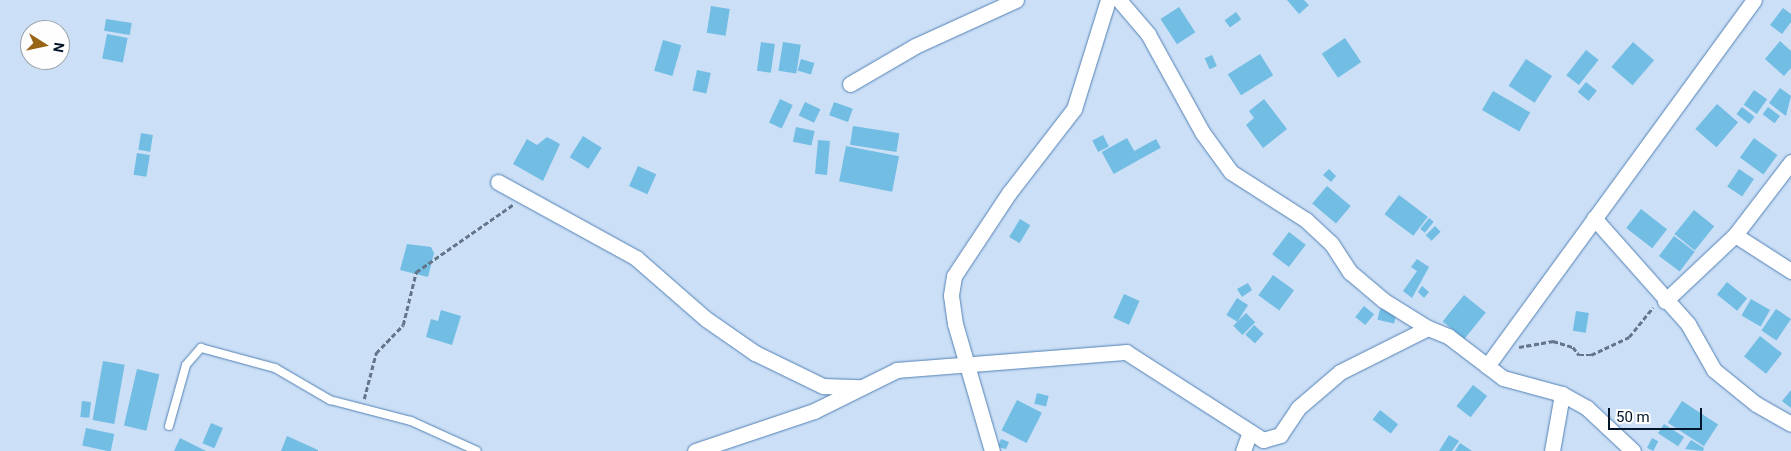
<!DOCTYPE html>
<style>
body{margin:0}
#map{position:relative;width:1791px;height:451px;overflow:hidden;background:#cbdff6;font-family:Roboto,sans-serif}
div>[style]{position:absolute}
.building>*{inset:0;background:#72bde3;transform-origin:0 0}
.path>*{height:2.5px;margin-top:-1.25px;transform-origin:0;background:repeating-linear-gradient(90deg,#62758b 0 5px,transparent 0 7.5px)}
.roads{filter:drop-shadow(0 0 1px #5281b5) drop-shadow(0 0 1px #5281b5)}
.lane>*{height:8px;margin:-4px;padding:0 4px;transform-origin:4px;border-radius:4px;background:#fff}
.street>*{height:15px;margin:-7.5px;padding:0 7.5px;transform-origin:7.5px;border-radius:7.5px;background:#fff}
span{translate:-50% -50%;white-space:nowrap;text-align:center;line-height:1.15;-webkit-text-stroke:4px #fefefe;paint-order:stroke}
.north{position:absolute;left:20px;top:20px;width:50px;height:50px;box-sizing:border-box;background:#fefefe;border:1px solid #9aa1a9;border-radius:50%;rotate:100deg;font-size:14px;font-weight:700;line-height:20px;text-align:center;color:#031529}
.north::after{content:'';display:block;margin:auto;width:18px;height:22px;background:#976418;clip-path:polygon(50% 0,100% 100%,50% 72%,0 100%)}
.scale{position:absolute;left:1608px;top:408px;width:94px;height:22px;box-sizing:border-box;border:2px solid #031529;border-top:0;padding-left:6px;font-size:15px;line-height:18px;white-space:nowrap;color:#031529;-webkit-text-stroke:4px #fefefe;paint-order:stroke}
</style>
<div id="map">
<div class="building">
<i style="clip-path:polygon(1287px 0,1304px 0,1309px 5px,1299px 14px)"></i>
<i style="left:711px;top:6px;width:19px;height:27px;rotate:9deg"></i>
<i style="left:1179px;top:7px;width:30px;height:22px;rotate:57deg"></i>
<i style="clip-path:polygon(1783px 8px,1791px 14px,1791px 22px,1782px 34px,1770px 25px)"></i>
<i style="left:1236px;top:12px;width:9px;height:14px;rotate:54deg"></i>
<i style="left:106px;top:19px;width:26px;height:12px;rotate:9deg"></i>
<i style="left:107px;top:34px;width:21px;height:25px;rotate:11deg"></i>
<i style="left:1345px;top:38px;width:29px;height:28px;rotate:56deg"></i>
<i style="left:663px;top:40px;width:19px;height:32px;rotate:16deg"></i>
<i style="clip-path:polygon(1780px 41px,1791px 51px,1791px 68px,1784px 76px,1765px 59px)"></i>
<i style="left:761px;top:42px;width:14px;height:29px;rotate:8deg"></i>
<i style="left:783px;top:42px;width:18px;height:29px;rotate:9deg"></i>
<i style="left:1633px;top:42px;width:28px;height:33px;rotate:41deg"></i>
<i style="left:1586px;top:50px;width:16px;height:32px;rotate:38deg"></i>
<i style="left:1260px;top:54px;width:25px;height:38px;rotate:58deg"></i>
<i style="left:1212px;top:55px;width:12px;height:8px;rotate:66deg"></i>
<i style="left:801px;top:59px;width:14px;height:12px;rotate:17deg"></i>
<i style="left:1526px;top:59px;width:31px;height:32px;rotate:33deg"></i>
<i style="left:697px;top:70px;width:14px;height:21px;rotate:12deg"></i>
<i style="left:1586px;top:82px;width:14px;height:13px;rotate:39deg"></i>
<i style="clip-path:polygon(1780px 88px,1791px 96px,1786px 116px,1769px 103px)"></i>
<i style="left:1754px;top:90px;width:16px;height:18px;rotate:35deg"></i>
<i style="left:1493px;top:91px;width:43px;height:22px;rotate:30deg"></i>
<i style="left:780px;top:99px;width:14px;height:26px;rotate:25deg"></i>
<i style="clip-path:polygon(1264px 99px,1287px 129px,1263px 148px,1246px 125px,1254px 118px,1249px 111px)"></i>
<i style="left:805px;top:102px;width:17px;height:15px;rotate:25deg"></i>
<i style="left:834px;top:102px;width:20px;height:14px;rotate:20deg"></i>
<i style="left:1717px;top:104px;width:28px;height:33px;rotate:41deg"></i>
<i style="left:1742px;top:107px;width:16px;height:9px;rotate:38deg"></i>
<i style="left:1768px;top:107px;width:15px;height:9px;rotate:37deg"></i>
<i style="left:853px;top:126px;width:47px;height:19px;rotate:9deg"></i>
<i style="left:796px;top:127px;width:19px;height:15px;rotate:12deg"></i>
<i style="left:141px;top:133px;width:12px;height:17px;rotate:9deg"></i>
<i style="left:1103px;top:135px;width:13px;height:12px;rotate:63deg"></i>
<i style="left:583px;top:136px;width:22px;height:25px;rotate:32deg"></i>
<i style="clip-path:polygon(547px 137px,560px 144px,543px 181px,513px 164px,527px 139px,537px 145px)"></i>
<i style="left:1127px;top:138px;width:25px;height:29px;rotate:61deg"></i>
<i style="left:1754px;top:138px;width:29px;height:24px;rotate:36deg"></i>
<i style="left:1156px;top:139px;width:10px;height:25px;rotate:61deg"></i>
<i style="left:818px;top:140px;width:12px;height:34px;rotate:5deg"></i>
<i style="left:846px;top:146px;width:54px;height:36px;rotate:11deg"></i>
<i style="left:137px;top:153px;width:13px;height:22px;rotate:9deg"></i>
<i style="left:638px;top:166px;width:20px;height:22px;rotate:24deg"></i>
<i style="clip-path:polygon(1329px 169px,1336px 176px,1331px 182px,1323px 175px)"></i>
<i style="left:1739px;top:169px;width:18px;height:21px;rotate:34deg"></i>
<i style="left:1327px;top:186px;width:31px;height:23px;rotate:40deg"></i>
<i style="left:1399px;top:195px;width:36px;height:24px;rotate:37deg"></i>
<i style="left:1641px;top:209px;width:33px;height:24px;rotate:38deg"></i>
<i style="left:1694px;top:210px;width:26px;height:31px;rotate:39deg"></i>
<i style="left:1429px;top:218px;width:6px;height:14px;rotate:39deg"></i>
<i style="left:1020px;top:219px;width:12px;height:21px;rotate:31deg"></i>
<i style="left:1435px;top:226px;width:8px;height:13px;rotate:45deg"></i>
<i style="left:1289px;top:232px;width:21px;height:28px;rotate:37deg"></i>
<i style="left:1674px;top:236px;width:26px;height:25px;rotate:37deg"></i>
<i style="clip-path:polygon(407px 244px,431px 247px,434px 253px,428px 277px,400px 270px)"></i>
<i style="clip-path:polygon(1417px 259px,1429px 267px,1412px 298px,1403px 291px,1417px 271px,1411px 267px)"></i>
<i style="left:1273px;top:275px;width:26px;height:25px;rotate:36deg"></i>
<i style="left:1727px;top:282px;width:26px;height:16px;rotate:39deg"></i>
<i style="clip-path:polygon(1248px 283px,1252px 290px,1242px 297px,1237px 289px)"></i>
<i style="clip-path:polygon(1422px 286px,1429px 292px,1424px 298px,1418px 292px)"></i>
<i style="left:1124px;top:294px;width:17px;height:26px;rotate:24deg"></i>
<i style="left:1464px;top:295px;width:28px;height:34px;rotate:39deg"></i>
<i style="left:1237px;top:298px;width:13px;height:20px;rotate:32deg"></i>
<i style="left:1751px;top:299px;width:22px;height:19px;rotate:30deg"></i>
<i style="left:1364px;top:306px;width:13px;height:14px;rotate:39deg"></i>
<i style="left:1380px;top:309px;width:17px;height:11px;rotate:13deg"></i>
<i style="left:1776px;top:309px;width:18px;height:26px;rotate:34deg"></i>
<i style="clip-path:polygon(441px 310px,461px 316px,452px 345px,426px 337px,431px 319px,438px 321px)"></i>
<i style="left:1576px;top:311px;width:13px;height:20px;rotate:9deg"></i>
<i style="left:1246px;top:313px;width:13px;height:18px;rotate:45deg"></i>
<i style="left:1254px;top:325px;width:13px;height:13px;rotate:42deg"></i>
<i style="left:1760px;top:336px;width:28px;height:26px;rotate:38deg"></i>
<i style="left:103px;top:361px;width:22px;height:60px;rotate:10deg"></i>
<i style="left:137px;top:369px;width:23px;height:58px;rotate:13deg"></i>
<i style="left:1473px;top:385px;width:18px;height:27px;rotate:38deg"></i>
<i style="clip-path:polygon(1791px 390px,1791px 408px,1782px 401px)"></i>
<i style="left:1037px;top:393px;width:12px;height:11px;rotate:14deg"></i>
<i style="left:1017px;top:400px;width:28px;height:34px;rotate:27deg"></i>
<i style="left:82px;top:401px;width:9px;height:16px;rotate:6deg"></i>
<i style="left:1682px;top:401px;width:43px;height:26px;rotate:33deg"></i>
<i style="left:1380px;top:410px;width:23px;height:12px;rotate:38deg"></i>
<i style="left:211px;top:423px;width:13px;height:22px;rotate:23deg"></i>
<i style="left:1664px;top:424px;width:24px;height:11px;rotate:33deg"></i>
<i style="left:86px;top:428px;width:29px;height:18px;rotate:12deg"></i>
<i style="clip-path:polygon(1449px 435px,1459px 441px,1452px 451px,1439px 451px)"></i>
<i style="clip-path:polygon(287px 436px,318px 450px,318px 451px,281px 451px)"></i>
<i style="clip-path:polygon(180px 438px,206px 451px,174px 451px)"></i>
<i style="left:1652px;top:438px;width:7px;height:11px;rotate:27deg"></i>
<i style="clip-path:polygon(1001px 439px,1009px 442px,1006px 449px,998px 447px)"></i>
<i style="clip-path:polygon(1691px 440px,1704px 448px,1703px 451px,1685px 449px)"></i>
<i style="clip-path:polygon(1460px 443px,1472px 451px,1455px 451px)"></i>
</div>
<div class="path">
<i style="left:1519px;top:347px;width:35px;rotate:-10deg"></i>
<i style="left:1553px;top:341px;width:21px;rotate:17deg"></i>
<i style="left:1573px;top:347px;width:10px;rotate:53deg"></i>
<i style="left:1579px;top:355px;width:12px"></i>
<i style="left:1591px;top:355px;width:42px;rotate:-25.3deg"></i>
<i style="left:1629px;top:337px;width:38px;rotate:-51deg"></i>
<i style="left:364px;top:399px;width:48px;rotate:-75.4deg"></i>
<i style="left:376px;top:353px;width:39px;rotate:-46deg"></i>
<i style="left:403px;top:325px;width:55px;rotate:-76.2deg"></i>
<i style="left:416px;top:272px;width:119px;rotate:-34.8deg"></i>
</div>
<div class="roads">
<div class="lane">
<i style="left:169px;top:426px;width:63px;rotate:-74.4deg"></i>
<i style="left:186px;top:365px;width:23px;rotate:-49deg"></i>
<i style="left:201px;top:348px;width:77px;rotate:15.1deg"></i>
<i style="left:275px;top:368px;width:64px;rotate:30.2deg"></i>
<i style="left:330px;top:400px;width:84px;rotate:14.5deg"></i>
<i style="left:411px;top:421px;width:72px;rotate:24.4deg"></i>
</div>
<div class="street">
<i style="left:1119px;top:0;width:45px;rotate:49.5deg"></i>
<i style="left:1148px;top:34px;width:112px;rotate:61.1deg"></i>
<i style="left:1202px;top:132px;width:49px;rotate:54.1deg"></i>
<i style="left:1231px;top:172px;width:89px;rotate:32.6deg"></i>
<i style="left:1306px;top:220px;width:34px;rotate:43deg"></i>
<i style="left:1331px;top:243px;width:35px;rotate:57deg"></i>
<i style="left:1350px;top:272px;width:43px;rotate:40.3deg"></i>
<i style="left:1383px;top:300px;width:53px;rotate:31.9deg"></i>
<i style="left:850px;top:84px;width:75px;rotate:-30.3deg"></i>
<i style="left:915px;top:46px;width:111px;rotate:-24.5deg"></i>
<i style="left:498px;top:182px;width:158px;rotate:28.8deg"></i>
<i style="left:636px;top:258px;width:93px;rotate:41.1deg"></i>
<i style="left:706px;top:319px;width:60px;rotate:34.8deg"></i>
<i style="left:755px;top:353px;width:76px;rotate:25.9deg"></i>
<i style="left:823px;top:386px;width:37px;rotate:2deg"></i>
<i style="left:1594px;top:218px;width:142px;rotate:48.4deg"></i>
<i style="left:1688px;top:324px;width:53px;rotate:60.5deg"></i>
<i style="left:1714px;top:370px;width:54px;rotate:39deg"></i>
<i style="left:1756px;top:404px;width:40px;rotate:29.7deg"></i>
<i style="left:1735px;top:235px;width:67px;rotate:32.7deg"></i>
<i style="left:1665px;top:301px;width:96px;rotate:-43.3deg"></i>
<i style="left:1735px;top:235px;width:92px;rotate:-52.5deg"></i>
<i style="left:1487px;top:366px;width:453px;rotate:-53.9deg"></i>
<i style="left:695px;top:451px;width:126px;rotate:-18.6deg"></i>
<i style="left:814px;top:411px;width:93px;rotate:-26.3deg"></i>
<i style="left:897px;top:370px;width:230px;rotate:-4.5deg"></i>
<i style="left:1126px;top:352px;width:163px;rotate:32.7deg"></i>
<i style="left:1263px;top:440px;width:18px;rotate:-16deg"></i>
<i style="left:1280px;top:435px;width:32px;rotate:-56deg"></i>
<i style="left:1298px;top:408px;width:55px;rotate:-40.6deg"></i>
<i style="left:1340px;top:372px;width:98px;rotate:-26.6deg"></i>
<i style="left:1428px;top:328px;width:22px;rotate:22deg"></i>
<i style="left:1448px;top:336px;width:69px;rotate:37.4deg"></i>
<i style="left:1503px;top:378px;width:61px;rotate:15.2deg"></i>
<i style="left:1562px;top:394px;width:29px;rotate:29deg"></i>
<i style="left:1587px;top:408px;width:63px;rotate:43.1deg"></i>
<i style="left:992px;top:451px;width:132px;rotate:-106.2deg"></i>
<i style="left:955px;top:324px;width:29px;rotate:-98deg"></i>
<i style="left:951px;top:295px;width:19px;rotate:-81deg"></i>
<i style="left:954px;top:276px;width:100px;rotate:-56.5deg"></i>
<i style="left:1009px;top:193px;width:106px;rotate:-52.3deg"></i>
<i style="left:1074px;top:109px;width:114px;rotate:-72.7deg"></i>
<i style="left:1243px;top:451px;width:20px;rotate:-70deg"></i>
<i style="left:1552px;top:451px;width:58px;rotate:-80deg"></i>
</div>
</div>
<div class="north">N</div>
<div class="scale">50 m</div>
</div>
